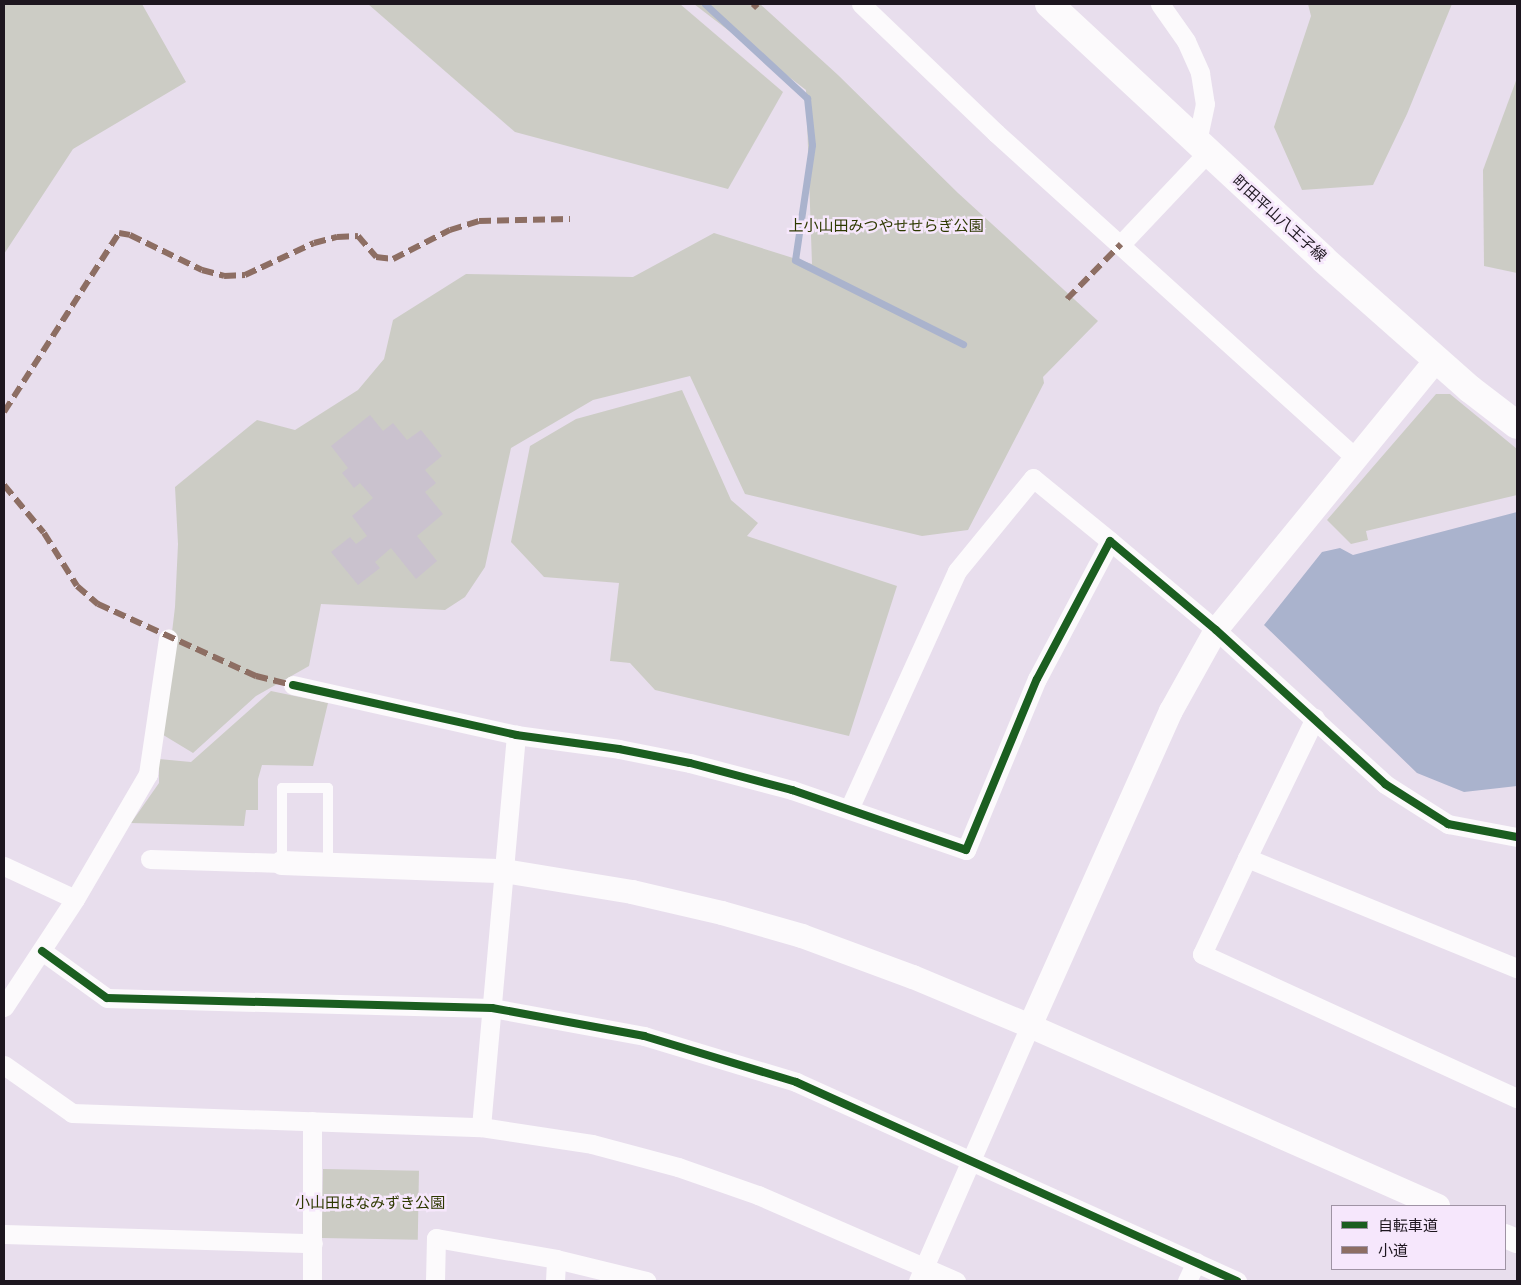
<!DOCTYPE html>
<meta charset="utf-8">
<style>
body{margin:0}
#map{position:relative;width:1521px;height:1285px;overflow:hidden;background:#e8deed;font-family:"Fira Sans","Noto Sans JP",sans-serif}
div>[style]{position:absolute}
.green>*{inset:0;background:#ccccc5;transform-origin:0 0}
.water>*{inset:0;background:#aab3cd}
.stream>*{height:7px;margin:-3.5px;padding:0 3.5px;transform-origin:3.5px;border-radius:3.5px;background:#aab3cd}
.building>*{inset:0;background:#cac2ce}
.service>*{height:10px;margin:-5px;padding:0 5px;transform-origin:5px;border-radius:5px;background:#fcfafc}
.minor>*{height:19px;margin:-9.5px;padding:0 9.5px;transform-origin:9.5px;border-radius:9.5px;background:#fcfafc}
.tertiary>*{height:24px;margin:-12px;padding:0 12px;transform-origin:12px;border-radius:12px;background:#fcfafc}
.secondary>*{height:28px;margin:-14px;padding:0 14px;transform-origin:14px;border-radius:14px;background:#fcfafc}
.quiet>*{height:6px;margin-top:-3px;transform-origin:0;background:repeating-linear-gradient(90deg,#8d6e63 0 12px,transparent 0 18px)}
.cycleway>*{height:8px;margin:-4px;padding:0 4px;transform-origin:4px;border-radius:4px;background:#1b5e20}
span{translate:-50% -50%;white-space:nowrap;text-align:center;line-height:1.15;-webkit-text-stroke:5px #f6e7fc;paint-order:stroke}
.street-label{font-size:15px;color:#1d161f}
.park-label{font-size:15px;color:#2e3900}
.frame{position:absolute;inset:0;border:5px solid #1d161f;pointer-events:none}
.legend{position:absolute;left:1331px;top:1205px;width:175px;height:65px;box-sizing:border-box;background:#f6e7fc;border:1px solid #9f93a4;margin:0;padding:6px 9px;list-style:none;font-size:15px;color:#1d161f}
.legend li{display:flex;align-items:center;gap:10px;height:25px}
.legend b{width:25px;border:1px solid #9f93a4}
</style>
<div id="map">
<div class="green">
<i style="clip-path:polygon(4px 4px,142px 4px,186px 82px,73px 149px,4px 254px)"></i>
<i style="clip-path:polygon(368px 4px,680px 4px,783px 92px,728px 189px,515px 132px)"></i>
<i style="clip-path:polygon(694px 4px,760px 4px,838px 75px,958px 193px,1098px 321px,1043px 377px,1044px 383px,968px 530px,922px 536px,745px 494px,690px 376px,593px 400px,511px 448px,485px 567px,465px 597px,445px 610px,321px 604px,309px 666px,256px 696px,193px 753px,160px 733px,175px 607px,178px 544px,175px 487px,257px 420px,295px 430px,358px 390px,384px 359px,393px 320px,466px 274px,633px 277px,714px 233px,812px 264px,806px 90px)"></i>
<i style="clip-path:polygon(1308px 4px,1452px 4px,1407px 114px,1373px 185px,1302px 190px,1274px 127px,1311px 16px)"></i>
<i style="clip-path:polygon(1517px 78px,1517px 273px,1484px 266px,1483px 170px)"></i>
<i style="clip-path:polygon(682px 390px,731px 500px,758px 523px,747px 536px,897px 586px,849px 736px,655px 690px,630px 663px,610px 661px,619px 583px,544px 577px,511px 542px,530px 446px,576px 419px)"></i>
<i style="clip-path:polygon(1436px 394px,1450px 394px,1517px 449px,1517px 495px,1366px 531px,1368px 540px,1351px 544px,1327px 520px)"></i>
<i style="clip-path:polygon(271px 691px,328px 703px,313px 766px,262px 765px,258px 779px,258px 810px,246px 810px,244px 826px,131px 823px,159px 783px,159px 759px,191px 762px)"></i>
<i style="left:323px;top:1169px;width:96px;height:69px;rotate:1deg"></i>
</div>
<div class="water">
<i style="clip-path:polygon(1517px 512px,1517px 786px,1464px 792px,1417px 773px,1264px 625px,1322px 552px,1340px 548px,1353px 555px)"></i>
</div>
<div class="stream">
<i style="left:705px;top:4px;width:139px;rotate:42.7deg"></i>
<i style="left:807px;top:98px;width:47px;rotate:83.9deg"></i>
<i style="left:812px;top:145px;width:116px;rotate:98.4deg"></i>
<i style="left:795px;top:260px;width:188px;rotate:26.6deg"></i>
</div>
<div class="building">
<i style="clip-path:polygon(370px 415px,383px 431px,393px 423px,407px 440px,421px 430px,442px 456px,425px 470px,436px 483px,425px 492px,443px 514px,417px 536px,437px 561px,416px 579px,391px 548px,375px 562px,380px 568px,358px 585px,331px 552px,350px 537px,356px 544px,367px 536px,352px 516px,373px 498px,360px 483px,354px 488px,342px 473px,348px 468px,331px 446px)"></i>
</div>
<div class="service">
<i style="left:282px;top:863px;width:75px;rotate:-90deg"></i>
<i style="left:282px;top:788px;width:46px"></i>
<i style="left:328px;top:788px;width:76px;rotate:90deg"></i>
</div>
<div class="minor">
<i style="left:861px;top:4px;width:187px;rotate:43.7deg"></i>
<i style="left:996px;top:133px;width:484px;rotate:42.1deg"></i>
<i style="left:1160px;top:4px;width:45px;rotate:54.9deg"></i>
<i style="left:1186px;top:41px;width:35px;rotate:66deg"></i>
<i style="left:1200px;top:73px;width:31px;rotate:81deg"></i>
<i style="left:1205px;top:104px;width:40px;rotate:102deg"></i>
<i style="left:1121px;top:244px;width:125px;rotate:-46.6deg"></i>
<i style="left:293px;top:685px;width:229px;rotate:12.6deg"></i>
<i style="left:516px;top:735px;width:104px;rotate:7.7deg"></i>
<i style="left:619px;top:749px;width:72px;rotate:11.2deg"></i>
<i style="left:690px;top:763px;width:106px;rotate:14.8deg"></i>
<i style="left:792px;top:790px;width:184px;rotate:19deg"></i>
<i style="left:966px;top:850px;width:185px;rotate:-67.5deg"></i>
<i style="left:1037px;top:679px;width:156px;rotate:-62.1deg"></i>
<i style="left:1110px;top:541px;width:138px;rotate:40deg"></i>
<i style="left:1216px;top:630px;width:229px;rotate:42.3deg"></i>
<i style="left:1385px;top:784px;width:75px;rotate:32.4deg"></i>
<i style="left:1448px;top:824px;width:70px;rotate:10.7deg"></i>
<i style="left:1315px;top:718px;width:156px;rotate:115.9deg"></i>
<i style="left:1247px;top:858px;width:292px;rotate:22.2deg"></i>
<i style="left:849px;top:809px;width:261px;rotate:-65.6deg"></i>
<i style="left:957px;top:571px;width:120px;rotate:-50.7deg"></i>
<i style="left:1033px;top:478px;width:99px;rotate:39.3deg"></i>
<i style="left:1247px;top:858px;width:106px;rotate:115.1deg"></i>
<i style="left:1202px;top:954px;width:346px;rotate:24.6deg"></i>
<i style="left:150px;top:859px;width:132px;rotate:1.7deg"></i>
<i style="left:4px;top:866px;width:78px;rotate:24.9deg"></i>
<i style="left:42px;top:951px;width:80px;rotate:35.9deg"></i>
<i style="left:107px;top:998px;width:385px;rotate:1.5deg"></i>
<i style="left:492px;top:1008px;width:155px;rotate:10.4deg"></i>
<i style="left:644px;top:1036px;width:159px;rotate:16.8deg"></i>
<i style="left:796px;top:1082px;width:484px;rotate:24.3deg"></i>
<i style="left:4px;top:1007px;width:129px;rotate:-56.7deg"></i>
<i style="left:75px;top:899px;width:145px;rotate:-59.7deg"></i>
<i style="left:148px;top:774px;width:137px;rotate:-81.6deg"></i>
<i style="left:4px;top:1065px;width:83px;rotate:35.2deg"></i>
<i style="left:72px;top:1113px;width:409px;rotate:2deg"></i>
<i style="left:481px;top:1127px;width:112px;rotate:8.7deg"></i>
<i style="left:592px;top:1144px;width:89px;rotate:15deg"></i>
<i style="left:678px;top:1167px;width:85px;rotate:19.3deg"></i>
<i style="left:758px;top:1195px;width:216px;rotate:23.5deg"></i>
<i style="left:312px;top:1121px;width:160px;rotate:90deg"></i>
<i style="left:481px;top:1127px;width:394px;rotate:-84.9deg"></i>
<i style="left:4px;top:1234px;width:309px;rotate:1.7deg"></i>
<i style="left:435px;top:1281px;width:43px;rotate:-88.7deg"></i>
<i style="left:436px;top:1238px;width:122px;rotate:9.9deg"></i>
<i style="left:556px;top:1259px;width:93px;rotate:13.7deg"></i>
<i style="left:555px;top:1281px;width:22px;rotate:-87deg"></i>
<i style="left:918px;top:1281px;width:279px;rotate:-66.3deg"></i>
<i style="left:1187px;top:1281px;width:21px;rotate:-65deg"></i>
</div>
<div class="tertiary">
<i style="left:282px;top:863px;width:222px;rotate:2.1deg"></i>
<i style="left:504px;top:871px;width:130px;rotate:9.3deg"></i>
<i style="left:632px;top:892px;width:92px;rotate:13.1deg"></i>
<i style="left:722px;top:913px;width:83px;rotate:16deg"></i>
<i style="left:802px;top:936px;width:118px;rotate:20.3deg"></i>
<i style="left:913px;top:977px;width:127px;rotate:22.7deg"></i>
<i style="left:1030px;top:1026px;width:446px;rotate:23.8deg"></i>
<i style="left:1030px;top:1026px;width:345px;rotate:-65.9deg"></i>
<i style="left:1171px;top:711px;width:93px;rotate:-60.9deg"></i>
<i style="left:1216px;top:630px;width:348px;rotate:-50.8deg"></i>
<i style="left:1505px;top:1236px;width:13px;rotate:23deg"></i>
</div>
<div class="secondary">
<i style="left:1049px;top:4px;width:374px;rotate:42.9deg"></i>
<i style="left:1323px;top:259px;width:196px;rotate:41.5deg"></i>
<i style="left:1470px;top:389px;width:59px;rotate:37.5deg"></i>
</div>
<div class="quiet">
<i style="left:753px;top:8px;width:6px;rotate:-45deg"></i>
<i style="left:1067px;top:299px;width:77px;rotate:-45.5deg"></i>
<i style="left:4px;top:412px;width:213px;rotate:-57.3deg"></i>
<i style="left:119px;top:233px;width:11px;rotate:10deg"></i>
<i style="left:130px;top:235px;width:80px;rotate:25.9deg"></i>
<i style="left:202px;top:270px;width:23px;rotate:15deg"></i>
<i style="left:224px;top:276px;width:21px;rotate:-3deg"></i>
<i style="left:245px;top:275px;width:76px;rotate:-24.9deg"></i>
<i style="left:314px;top:243px;width:24px;rotate:-15deg"></i>
<i style="left:337px;top:237px;width:21px;rotate:-3deg"></i>
<i style="left:358px;top:236px;width:28px;rotate:49deg"></i>
<i style="left:376px;top:257px;width:17px;rotate:7deg"></i>
<i style="left:393px;top:259px;width:64px;rotate:-27deg"></i>
<i style="left:450px;top:230px;width:30px;rotate:-17deg"></i>
<i style="left:479px;top:221px;width:91px;rotate:-1.3deg"></i>
<i style="left:4px;top:485px;width:62px;rotate:50.2deg"></i>
<i style="left:44px;top:533px;width:62px;rotate:58.1deg"></i>
<i style="left:77px;top:586px;width:28px;rotate:41deg"></i>
<i style="left:98px;top:604px;width:174px;rotate:24.5deg"></i>
<i style="left:256px;top:676px;width:38px;rotate:14deg"></i>
</div>
<div class="cycleway">
<i style="left:293px;top:685px;width:229px;rotate:12.6deg"></i>
<i style="left:516px;top:735px;width:104px;rotate:7.7deg"></i>
<i style="left:619px;top:749px;width:72px;rotate:11.2deg"></i>
<i style="left:690px;top:763px;width:106px;rotate:14.8deg"></i>
<i style="left:792px;top:790px;width:184px;rotate:19deg"></i>
<i style="left:966px;top:850px;width:185px;rotate:-67.5deg"></i>
<i style="left:1037px;top:679px;width:156px;rotate:-62.1deg"></i>
<i style="left:1110px;top:541px;width:138px;rotate:40deg"></i>
<i style="left:1216px;top:630px;width:229px;rotate:42.3deg"></i>
<i style="left:1385px;top:784px;width:75px;rotate:32.4deg"></i>
<i style="left:1448px;top:824px;width:70px;rotate:10.7deg"></i>
<i style="left:42px;top:951px;width:80px;rotate:35.9deg"></i>
<i style="left:107px;top:998px;width:385px;rotate:1.5deg"></i>
<i style="left:492px;top:1008px;width:155px;rotate:10.4deg"></i>
<i style="left:644px;top:1036px;width:159px;rotate:16.8deg"></i>
<i style="left:796px;top:1082px;width:484px;rotate:24.3deg"></i>
</div>
<div class="street-label">
<span style="left:1279px;top:219px;rotate:42deg">町田平山八王子線</span>
</div>
<div class="park-label">
<span style="left:886px;top:227px">上小山田みつやせせらぎ公園</span>
<span style="left:370px;top:1204px">小山田はなみずき公園</span>
</div>
<div class="frame"></div>
<ul class="legend">
<li><b style="height:6px;background:#1b5e20"></b>自転車道</li>
<li><b style="height:6px;background:#8d6e63"></b>小道</li>
</ul>
</div>
